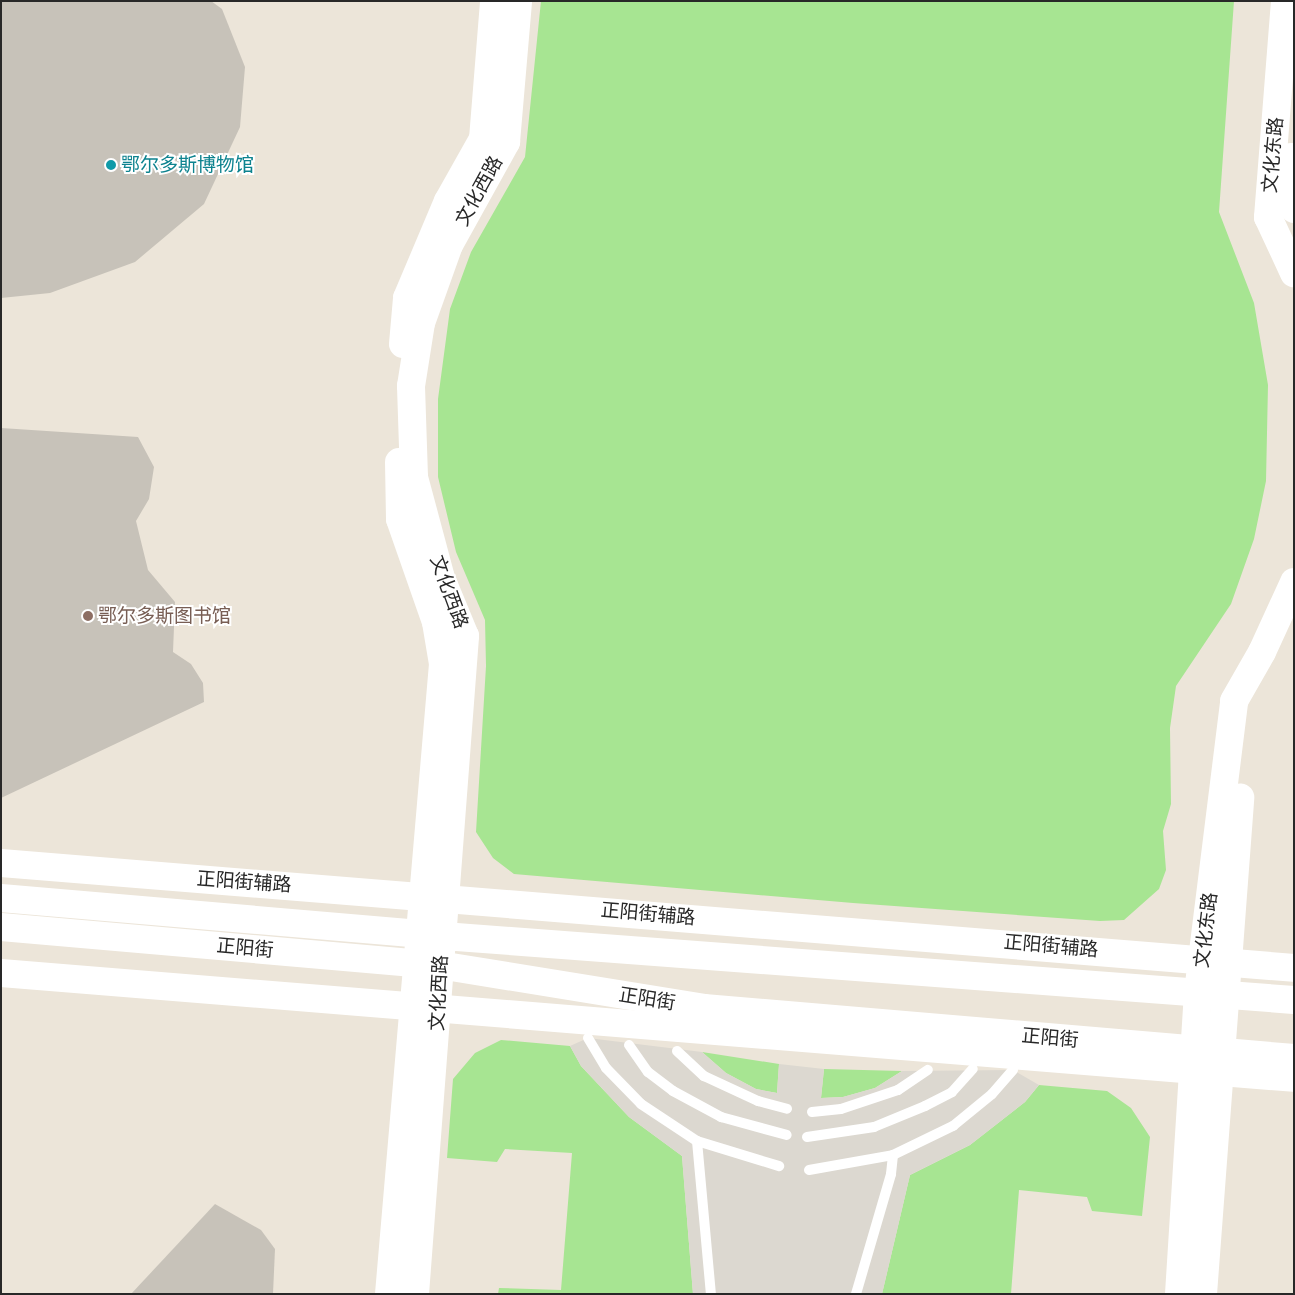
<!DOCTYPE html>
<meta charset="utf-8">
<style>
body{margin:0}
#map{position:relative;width:1295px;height:1295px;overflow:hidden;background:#ece5d9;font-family:Jost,"Noto Sans SC",sans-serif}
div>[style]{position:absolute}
.green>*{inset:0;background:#a7e592}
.plaza>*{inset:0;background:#dcd8d0}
.building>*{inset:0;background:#c7c2b9}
.lane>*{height:10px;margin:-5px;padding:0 5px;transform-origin:5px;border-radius:5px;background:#fff}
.secondary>*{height:28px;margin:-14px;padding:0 14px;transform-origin:14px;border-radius:14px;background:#fff}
.dots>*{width:14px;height:14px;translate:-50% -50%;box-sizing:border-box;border:2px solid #fff;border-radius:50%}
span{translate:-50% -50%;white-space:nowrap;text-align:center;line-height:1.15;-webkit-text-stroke:4px #fff;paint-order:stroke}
.street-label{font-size:19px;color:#282828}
.culture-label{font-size:19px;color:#0d838f}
.left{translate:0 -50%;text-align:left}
.education-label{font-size:19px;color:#785e54}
.frame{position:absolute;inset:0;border:2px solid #282828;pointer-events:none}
</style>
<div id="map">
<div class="green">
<i style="clip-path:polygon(541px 1px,1234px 1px,1219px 212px,1254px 303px,1268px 385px,1266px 481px,1254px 539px,1231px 604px,1176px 686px,1170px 728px,1171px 804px,1163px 831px,1166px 870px,1159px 889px,1124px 920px,1100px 921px,853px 903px,514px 874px,493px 858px,476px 832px,486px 666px,485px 620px,456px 552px,438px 477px,438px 399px,450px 309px,471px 252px,525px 157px)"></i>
<i style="clip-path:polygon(501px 1040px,570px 1046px,581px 1066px,629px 1117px,682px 1156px,693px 1294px,498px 1294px,499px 1288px,561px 1290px,572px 1153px,505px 1149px,497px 1162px,447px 1158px,453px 1079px,475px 1053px)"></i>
<i style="clip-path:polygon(702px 1052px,779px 1064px,777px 1093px,756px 1089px,726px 1073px)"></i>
<i style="clip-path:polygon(824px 1069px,902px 1071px,875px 1088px,843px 1097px,821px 1098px)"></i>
<i style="clip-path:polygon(1039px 1085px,1107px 1091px,1131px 1108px,1150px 1137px,1142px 1216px,1092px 1211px,1087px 1197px,1019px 1190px,1011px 1294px,882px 1294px,910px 1175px,970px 1145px,1025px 1102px)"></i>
</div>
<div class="plaza">
<i style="clip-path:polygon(588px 1038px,702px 1052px,726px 1073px,756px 1089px,777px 1093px,779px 1064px,824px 1069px,821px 1098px,843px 1097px,875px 1088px,902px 1071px,1013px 1070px,1039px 1085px,1025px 1102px,970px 1145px,910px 1175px,882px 1294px,693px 1294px,682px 1156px,629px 1117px,581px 1066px,570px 1046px)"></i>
</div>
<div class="building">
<i style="clip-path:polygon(1px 1px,211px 1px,222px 9px,245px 67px,240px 127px,204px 204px,135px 262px,50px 293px,1px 298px)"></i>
<i style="clip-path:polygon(1px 428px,138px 437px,154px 467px,149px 499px,136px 521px,148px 570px,175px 602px,173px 652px,191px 664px,203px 683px,204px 702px,1px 798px)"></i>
<i style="clip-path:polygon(215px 1204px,261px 1230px,275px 1249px,273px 1294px,131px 1294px)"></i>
</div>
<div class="lane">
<i style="left:588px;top:1038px;width:35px;rotate:59deg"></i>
<i style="left:606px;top:1068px;width:50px;rotate:45.8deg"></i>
<i style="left:641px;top:1104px;width:67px;rotate:33.5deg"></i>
<i style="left:697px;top:1141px;width:86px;rotate:17deg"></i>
<i style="left:629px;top:1045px;width:33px;rotate:55deg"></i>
<i style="left:648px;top:1072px;width:31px;rotate:37deg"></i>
<i style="left:673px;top:1091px;width:55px;rotate:28.4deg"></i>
<i style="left:721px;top:1117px;width:68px;rotate:15.3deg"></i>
<i style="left:677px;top:1051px;width:37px;rotate:43deg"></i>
<i style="left:704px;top:1076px;width:60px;rotate:24.8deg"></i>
<i style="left:758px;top:1101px;width:30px;rotate:15deg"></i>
<i style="left:812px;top:1112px;width:29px;rotate:-6deg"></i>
<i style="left:841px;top:1109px;width:60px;rotate:-18.4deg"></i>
<i style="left:898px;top:1090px;width:36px;rotate:-34deg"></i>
<i style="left:807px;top:1137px;width:68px;rotate:-8.5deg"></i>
<i style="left:874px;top:1127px;width:55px;rotate:-22.4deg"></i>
<i style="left:925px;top:1106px;width:30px;rotate:-27deg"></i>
<i style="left:952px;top:1092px;width:31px;rotate:-48deg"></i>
<i style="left:697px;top:1141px;width:154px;rotate:84.8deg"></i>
<i style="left:809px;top:1170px;width:85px;rotate:-10.1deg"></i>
<i style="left:893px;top:1155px;width:67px;rotate:-25.8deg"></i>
<i style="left:953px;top:1126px;width:50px;rotate:-39.4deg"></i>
<i style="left:992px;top:1094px;width:32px;rotate:-49deg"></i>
<i style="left:856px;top:1294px;width:125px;rotate:-73.7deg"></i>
<i style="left:891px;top:1174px;width:19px;rotate:-84deg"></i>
</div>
<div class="secondary">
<i style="left:1285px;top:1px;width:217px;rotate:94.5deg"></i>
<i style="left:1268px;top:217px;width:62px;rotate:65.1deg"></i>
<i style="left:1291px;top:157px;width:33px;rotate:95deg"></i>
<i style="left:1288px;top:190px;width:20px;rotate:72deg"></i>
<i style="left:403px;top:344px;width:46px;rotate:-85deg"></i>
<i style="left:407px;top:298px;width:105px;rotate:-67.1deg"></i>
<i style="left:448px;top:201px;width:71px;rotate:-60.6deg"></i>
<i style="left:483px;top:139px;width:138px;rotate:-85.4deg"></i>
<i style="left:1px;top:863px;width:1297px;rotate:4.64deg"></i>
<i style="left:1px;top:898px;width:444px;rotate:4.9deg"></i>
<i style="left:443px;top:936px;width:853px;rotate:4.3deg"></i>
<i style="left:1px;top:927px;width:440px;rotate:5deg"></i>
<i style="left:439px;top:965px;width:268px;rotate:9.2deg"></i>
<i style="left:704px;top:1008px;width:592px;rotate:4.84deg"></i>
<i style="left:1px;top:973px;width:1297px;rotate:4.64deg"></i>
<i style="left:389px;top:1294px;width:632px;rotate:-85.1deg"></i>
<i style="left:443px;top:664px;width:43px;rotate:-99.5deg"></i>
<i style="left:436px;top:622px;width:109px;rotate:-109.3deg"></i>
<i style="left:400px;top:519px;width:57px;rotate:-91deg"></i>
<i style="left:415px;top:1294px;width:660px;rotate:-85.65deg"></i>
<i style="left:465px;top:636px;width:63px;rotate:-112.5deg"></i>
<i style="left:441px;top:578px;width:105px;rotate:-105deg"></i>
<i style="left:414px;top:477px;width:91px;rotate:-91.9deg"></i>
<i style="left:411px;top:386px;width:64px;rotate:-81deg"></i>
<i style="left:421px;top:323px;width:83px;rotate:-70.3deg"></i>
<i style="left:449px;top:245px;width:118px;rotate:-61deg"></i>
<i style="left:506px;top:142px;width:142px;rotate:-85.1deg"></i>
<i style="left:1179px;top:1294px;width:303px;rotate:-86.4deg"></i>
<i style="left:1198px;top:992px;width:293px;rotate:-82.9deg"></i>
<i style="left:1234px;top:701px;width:56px;rotate:-60.3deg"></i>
<i style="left:1262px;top:652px;width:77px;rotate:-65.4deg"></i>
<i style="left:1203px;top:1294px;width:498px;rotate:-85.7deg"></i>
</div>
<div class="dots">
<i style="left:111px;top:165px;background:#0f9aa8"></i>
<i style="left:88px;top:616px;background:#8d6e63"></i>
</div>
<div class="street-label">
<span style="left:1273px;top:155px;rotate:-85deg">文化东路</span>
<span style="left:479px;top:191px;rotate:-61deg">文化西路</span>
<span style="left:449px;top:592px;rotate:70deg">文化西路</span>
<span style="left:244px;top:882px;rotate:4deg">正阳街辅路</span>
<span style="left:648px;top:914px;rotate:5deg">正阳街辅路</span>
<span style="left:1206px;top:930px;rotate:-83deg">文化东路</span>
<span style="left:1051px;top:946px;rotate:5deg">正阳街辅路</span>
<span style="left:245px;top:948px;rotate:5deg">正阳街</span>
<span style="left:439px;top:993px;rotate:-87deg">文化西路</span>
<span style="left:647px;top:999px;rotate:9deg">正阳街</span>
<span style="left:1050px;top:1038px;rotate:5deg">正阳街</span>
</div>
<div class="culture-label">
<span class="left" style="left:121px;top:165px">鄂尔多斯博物馆</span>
</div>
<div class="education-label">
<span class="left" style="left:98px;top:616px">鄂尔多斯图书馆</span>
</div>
<div class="frame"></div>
</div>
